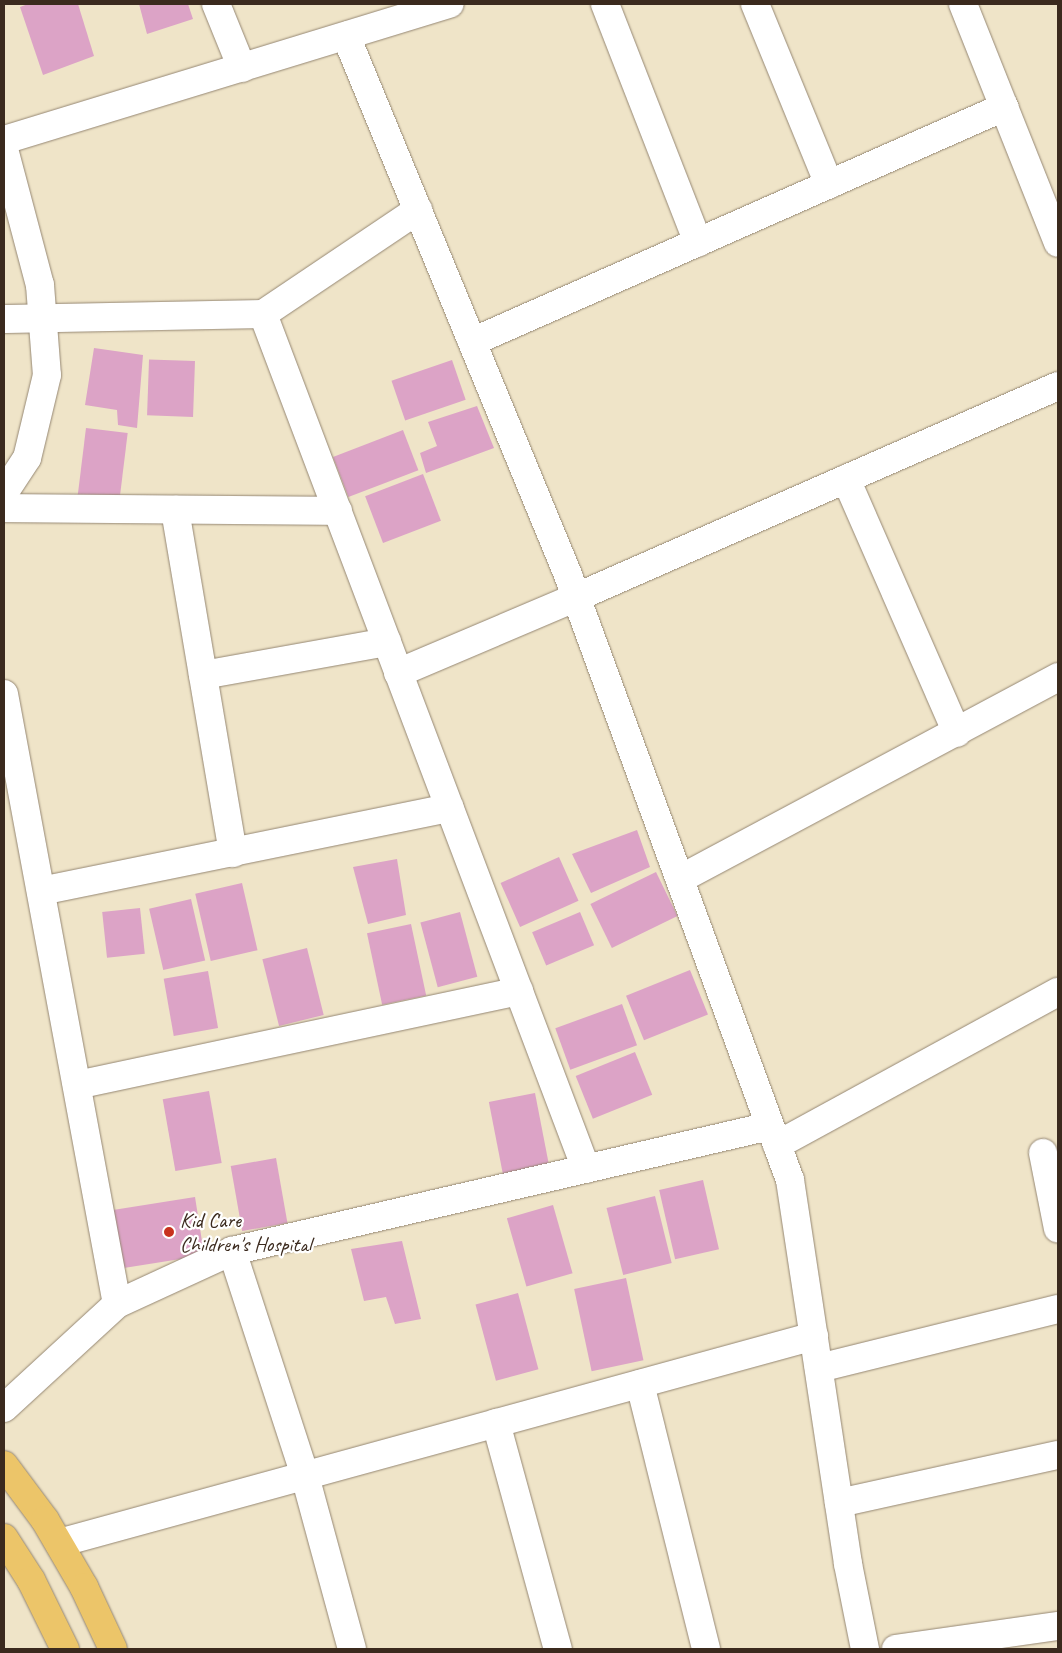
<!DOCTYPE html>
<style>
body{margin:0}
#map{position:relative;width:1062px;height:1653px;overflow:hidden;background:#efe4c8;font-family:Caveat,sans-serif}
div>[style]{position:absolute}
.building>*{inset:0;background:#dca3c6;transform-origin:0 0}
.roads{filter:drop-shadow(0 0 1px #958773) drop-shadow(0 0 1px #958773)}
.minor>*{height:28px;margin:-14px;padding:0 14px;transform-origin:14px;border-radius:14px;background:#fff}
.major>*{height:28px;margin:-14px;padding:0 14px;transform-origin:14px;border-radius:14px;background:#ecc569}
.dots>*{width:14px;height:14px;translate:-50% -50%;box-sizing:border-box;border:2px solid #fff;border-radius:50%}
span{translate:-50% -50%;white-space:nowrap;text-align:center;line-height:1.15;-webkit-text-stroke:4.5px #fff;paint-order:stroke}
.poi-label{font-size:21px;color:#3b2a1e}
.left{translate:0 -50%;text-align:left}
.frame{position:absolute;inset:0;border:5px solid #3b2a1e;pointer-events:none}
</style>
<div id="map">
<div class="building">
<i style="clip-path:polygon(28px 4px,78px 4px,94px 56px,43px 75px,20px 7px)"></i>
<i style="clip-path:polygon(139px 4px,188px 4px,193px 19px,147px 34px)"></i>
<i style="clip-path:polygon(94px 348px,143px 355px,137px 428px,118px 425px,117px 410px,85px 405px)"></i>
<i style="left:452px;top:360px;width:42px;height:64px;rotate:71deg"></i>
<i style="left:195px;top:361px;width:56px;height:46px;rotate:92deg"></i>
<i style="clip-path:polygon(477px 406px,494px 448px,426px 473px,420px 453px,437px 446px,428px 422px)"></i>
<i style="left:86px;top:428px;width:42px;height:71px;rotate:7deg"></i>
<i style="left:403px;top:430px;width:43px;height:75px;rotate:69deg"></i>
<i style="left:423px;top:474px;width:50px;height:62px;rotate:69deg"></i>
<i style="clip-path:polygon(637px 830px,650px 867px,591px 893px,572px 854px)"></i>
<i style="left:559px;top:857px;width:48px;height:64px;rotate:66deg"></i>
<i style="clip-path:polygon(397px 859px,406px 915px,368px 924px,353px 867px)"></i>
<i style="left:656px;top:872px;width:49px;height:73px;rotate:64deg"></i>
<i style="left:242px;top:883px;width:69px;height:48px;rotate:77deg"></i>
<i style="left:191px;top:899px;width:63px;height:43px;rotate:77deg"></i>
<i style="left:140px;top:908px;width:46px;height:38px;rotate:84deg"></i>
<i style="left:460px;top:912px;width:67px;height:41px;rotate:75deg"></i>
<i style="left:580px;top:912px;width:36px;height:52px;rotate:67deg"></i>
<i style="left:411px;top:924px;width:73px;height:45px;rotate:78deg"></i>
<i style="left:307px;top:948px;width:69px;height:46px;rotate:76deg"></i>
<i style="left:690px;top:970px;width:48px;height:69px;rotate:68deg"></i>
<i style="left:208px;top:971px;width:58px;height:45px;rotate:80deg"></i>
<i style="left:622px;top:1004px;width:44px;height:71px;rotate:70deg"></i>
<i style="left:635px;top:1052px;width:46px;height:64px;rotate:68deg"></i>
<i style="left:209px;top:1091px;width:73px;height:47px;rotate:80deg"></i>
<i style="left:535px;top:1093px;width:74px;height:47px;rotate:79deg"></i>
<i style="left:276px;top:1158px;width:66px;height:46px;rotate:80deg"></i>
<i style="left:703px;top:1180px;width:71px;height:45px;rotate:77deg"></i>
<i style="left:655px;top:1196px;width:69px;height:50px;rotate:76deg"></i>
<i style="left:195px;top:1197px;width:59px;height:83px;rotate:81deg"></i>
<i style="left:553px;top:1205px;width:71px;height:48px;rotate:74deg"></i>
<i style="clip-path:polygon(402px 1241px,421px 1319px,395px 1324px,386px 1297px,364px 1301px,351px 1249px)"></i>
<i style="left:626px;top:1278px;width:84px;height:53px;rotate:78deg"></i>
<i style="left:518px;top:1293px;width:79px;height:44px;rotate:75deg"></i>
</div>
<div class="roads">
<div class="minor">
<i style="left:216px;top:4px;width:69px;rotate:67.9deg"></i>
<i style="left:605px;top:4px;width:256px;rotate:68.7deg"></i>
<i style="left:755px;top:4px;width:195px;rotate:67.7deg"></i>
<i style="left:963px;top:4px;width:257px;rotate:68.3deg"></i>
<i style="left:346px;top:36px;width:583px;rotate:67.61deg"></i>
<i style="left:568px;top:575px;width:644px;rotate:69.85deg"></i>
<i style="left:790px;top:1180px;width:388px;rotate:81.4deg"></i>
<i style="left:848px;top:1564px;width:87px;rotate:78.7deg"></i>
<i style="left:4px;top:140px;width:466px;rotate:-17deg"></i>
<i style="left:4px;top:149px;width:141px;rotate:75.2deg"></i>
<i style="left:40px;top:285px;width:90px;rotate:85.6deg"></i>
<i style="left:47px;top:375px;width:85px;rotate:103.5deg"></i>
<i style="left:27px;top:458px;width:42px;rotate:123.3deg"></i>
<i style="left:263px;top:314px;width:187px;rotate:-33.9deg"></i>
<i style="left:4px;top:319px;width:259px;rotate:-1.1deg"></i>
<i style="left:263px;top:314px;width:914px;rotate:69.3deg"></i>
<i style="left:472px;top:342px;width:582px;rotate:-23.83deg"></i>
<i style="left:846px;top:479px;width:277px;rotate:66.4deg"></i>
<i style="left:4px;top:508px;width:334px;rotate:0.5deg"></i>
<i style="left:175px;top:510px;width:348px;rotate:80.4deg"></i>
<i style="left:398px;top:673px;width:194px;rotate:-23deg"></i>
<i style="left:577px;top:597px;width:525px;rotate:-23.69deg"></i>
<i style="left:203px;top:675px;width:187px;rotate:-10.2deg"></i>
<i style="left:4px;top:694px;width:620px;rotate:79.51deg"></i>
<i style="left:680px;top:879px;width:429px;rotate:-28.1deg"></i>
<i style="left:41px;top:891px;width:417px;rotate:-11.5deg"></i>
<i style="left:77px;top:1085px;width:452px;rotate:-12deg"></i>
<i style="left:777px;top:1145px;width:320px;rotate:-28.6deg"></i>
<i style="left:1043px;top:1153px;width:77px;rotate:78.8deg"></i>
<i style="left:232px;top:1251px;width:552px;rotate:-13.08deg"></i>
<i style="left:819px;top:1368px;width:246px;rotate:-13.9deg"></i>
<i style="left:640px;top:1384px;width:273px;rotate:76deg"></i>
<i style="left:4px;top:1408px;width:154px;rotate:-42.6deg"></i>
<i style="left:117px;top:1304px;width:127px;rotate:-24.7deg"></i>
<i style="left:232px;top:1251px;width:237px;rotate:72deg"></i>
<i style="left:305px;top:1476px;width:179px;rotate:74.8deg"></i>
<i style="left:496px;top:1423px;width:234px;rotate:74.7deg"></i>
<i style="left:839px;top:1503px;width:224px;rotate:-12.4deg"></i>
<i style="left:59px;top:1543px;width:783px;rotate:-15.33deg"></i>
<i style="left:896px;top:1649px;width:164px;rotate:-8.1deg"></i>
</div>
<div class="major">
<i style="left:4px;top:1465px;width:69px;rotate:53.3deg"></i>
<i style="left:45px;top:1520px;width:78px;rotate:59.8deg"></i>
<i style="left:84px;top:1587px;width:68px;rotate:64.9deg"></i>
<i style="left:4px;top:1538px;width:50px;rotate:57.3deg"></i>
<i style="left:31px;top:1580px;width:77px;rotate:63.8deg"></i>
</div>
</div>
<div class="dots">
<i style="left:169px;top:1232px;background:#c8321e"></i>
</div>
<div class="poi-label">
<span class="left" style="left:180px;top:1232px">Kid Care<br>Children's Hospital</span>
</div>
<div class="frame"></div>
</div>
